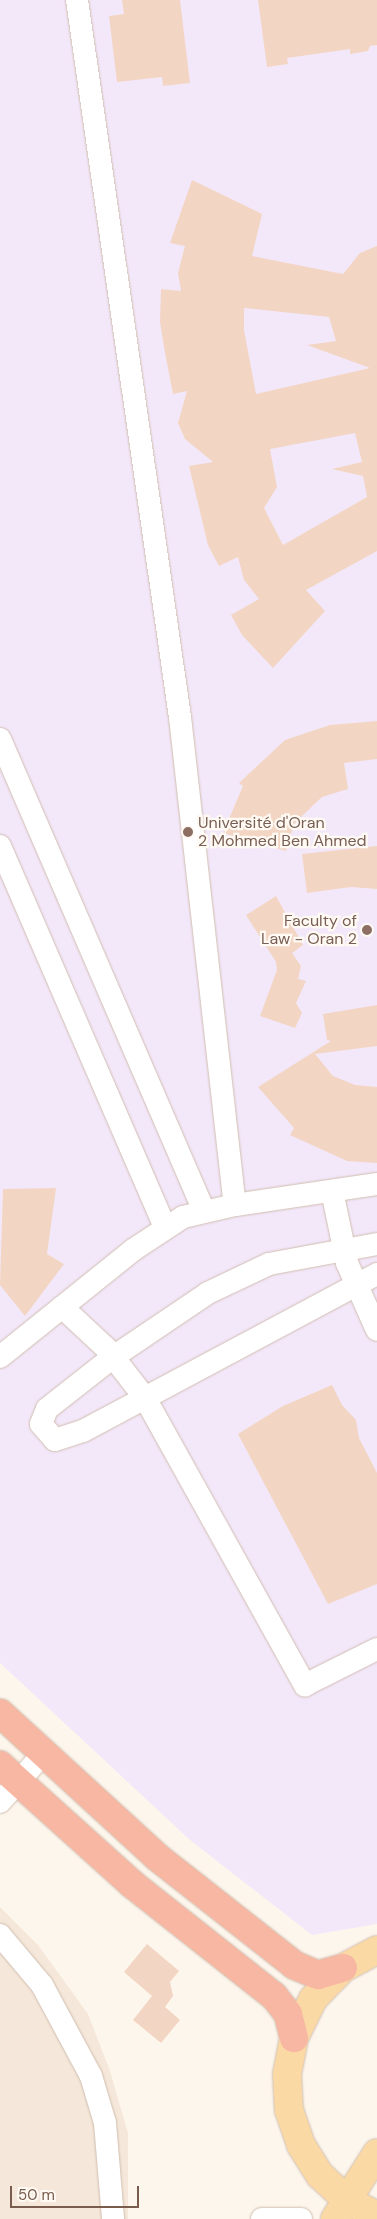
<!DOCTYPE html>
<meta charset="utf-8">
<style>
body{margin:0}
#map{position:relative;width:377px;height:2219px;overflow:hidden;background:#fdf6ec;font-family:"DM Sans",sans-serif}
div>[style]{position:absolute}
.residential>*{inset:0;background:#f5e8da}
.education>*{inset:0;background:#f3e8fa}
.building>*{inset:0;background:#f3d5c3}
.roads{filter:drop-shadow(0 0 1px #d1beb0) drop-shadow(0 0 1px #d1beb0)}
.minor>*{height:22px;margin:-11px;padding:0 11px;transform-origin:11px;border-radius:11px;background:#fff}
.major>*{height:28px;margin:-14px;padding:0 14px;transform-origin:14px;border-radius:14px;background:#fbd9a5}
.highway>*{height:28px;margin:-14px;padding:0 14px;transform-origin:14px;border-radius:14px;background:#f7b7a3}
.dots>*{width:14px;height:14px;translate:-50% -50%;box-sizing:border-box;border:2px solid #fffaf3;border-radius:50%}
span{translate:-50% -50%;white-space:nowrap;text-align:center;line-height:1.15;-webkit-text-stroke:4.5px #fffaf3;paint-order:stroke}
.education-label{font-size:16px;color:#785e54}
.left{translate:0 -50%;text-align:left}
.right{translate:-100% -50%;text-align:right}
.scale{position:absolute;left:10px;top:2186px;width:129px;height:22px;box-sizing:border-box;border:2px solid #7a5c4d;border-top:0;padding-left:6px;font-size:15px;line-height:18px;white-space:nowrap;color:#7a5c4d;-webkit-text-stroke:4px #fffaf3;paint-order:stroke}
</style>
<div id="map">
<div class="residential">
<i style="clip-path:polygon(0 1907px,38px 1945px,88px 2014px,110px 2071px,128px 2133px,128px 2219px,0 2219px)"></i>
</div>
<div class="education">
<i style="clip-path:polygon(0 0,377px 0,377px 1924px,312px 1935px,190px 1840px,0 1663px)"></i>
</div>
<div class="building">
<i style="clip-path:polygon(122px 0,180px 0,190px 83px,163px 86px,162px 77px,117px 82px,109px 16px,124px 14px)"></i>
<i style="clip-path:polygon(258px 0,377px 0,377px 45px,370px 46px,368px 51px,350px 54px,350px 49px,287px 58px,288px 64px,267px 67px)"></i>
<i style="clip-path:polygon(evenodd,192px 180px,262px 214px,252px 256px,343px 274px,360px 253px,377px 246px,377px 551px,306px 590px,325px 611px,273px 668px,242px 635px,231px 615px,259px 599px,244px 580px,238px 557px,219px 566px,208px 545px,189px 466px,213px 462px,185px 439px,178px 423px,187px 391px,173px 394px,165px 353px,160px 322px,161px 289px,181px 291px,178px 273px,185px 246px,170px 243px,192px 180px,244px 308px,329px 317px,336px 341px,307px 345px,370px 368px,256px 394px,244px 330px,244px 308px,192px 180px,355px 433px,362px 462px,332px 469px,363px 476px,367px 497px,283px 545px,264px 508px,277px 487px,270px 449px,355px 433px)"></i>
<i style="clip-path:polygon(377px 721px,377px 759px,344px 763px,348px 789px,322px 797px,302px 816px,294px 824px,286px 851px,223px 833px,243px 786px,239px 783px,285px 740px,330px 725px)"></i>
<i style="clip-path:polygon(377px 846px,377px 889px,351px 887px,307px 893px,302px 854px)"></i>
<i style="clip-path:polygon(276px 896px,303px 945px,292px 953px,301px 966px,298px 979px,306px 981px,296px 1003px,302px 1013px,295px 1028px,260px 1016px,277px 970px,276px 962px,246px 915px)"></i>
<i style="clip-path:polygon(377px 1005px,377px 1046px,315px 1054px,333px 1076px,355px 1085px,377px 1087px,377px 1163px,347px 1161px,290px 1135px,294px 1128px,258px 1087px,331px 1041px,327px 1040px,323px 1014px)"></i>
<i style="clip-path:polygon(56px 1188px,47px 1254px,64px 1264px,25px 1316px,0 1285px,3px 1189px)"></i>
<i style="clip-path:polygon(332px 1385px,342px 1405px,356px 1420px,359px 1438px,377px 1473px,377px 1584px,328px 1604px,238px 1434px,283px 1406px)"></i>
<i style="clip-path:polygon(147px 1944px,179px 1971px,170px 1982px,173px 1996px,165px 2007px,180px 2020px,161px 2043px,133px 2020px,152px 1996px,124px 1972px)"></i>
</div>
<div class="roads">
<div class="minor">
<i style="left:77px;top:0;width:724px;rotate:81.83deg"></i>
<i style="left:180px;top:717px;width:491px;rotate:83.6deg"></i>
<i style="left:0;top:739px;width:514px;rotate:66.63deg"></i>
<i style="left:0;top:846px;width:415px;rotate:66.6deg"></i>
<i style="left:332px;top:1191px;width:74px;rotate:78.2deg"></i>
<i style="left:347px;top:1263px;width:73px;rotate:65.9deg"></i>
<i style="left:377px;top:1244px;width:110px;rotate:169.5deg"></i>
<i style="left:269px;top:1264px;width:68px;rotate:154.6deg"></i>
<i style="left:208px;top:1293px;width:115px;rotate:146deg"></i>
<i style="left:113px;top:1357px;width:84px;rotate:141.8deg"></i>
<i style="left:47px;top:1409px;width:16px;rotate:112deg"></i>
<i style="left:41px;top:1424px;width:21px;rotate:49deg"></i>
<i style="left:55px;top:1440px;width:29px;rotate:-18deg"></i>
<i style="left:83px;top:1431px;width:333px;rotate:-28.1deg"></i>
<i style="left:62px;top:1307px;width:62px;rotate:43deg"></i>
<i style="left:107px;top:1349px;width:62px;rotate:52.2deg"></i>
<i style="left:145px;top:1398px;width:329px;rotate:60.9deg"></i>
<i style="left:305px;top:1685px;width:80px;rotate:-26.6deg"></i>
<i style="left:0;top:1357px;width:171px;rotate:-38.8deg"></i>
<i style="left:133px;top:1250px;width:60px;rotate:-33.4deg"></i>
<i style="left:183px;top:1217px;width:53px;rotate:-13deg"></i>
<i style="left:235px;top:1205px;width:144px;rotate:-8.4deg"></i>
<i style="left:0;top:1802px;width:64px;rotate:-48.1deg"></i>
<i style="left:0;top:1935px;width:65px;rotate:50deg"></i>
<i style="left:42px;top:1985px;width:103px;rotate:61.7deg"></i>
<i style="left:91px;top:2076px;width:49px;rotate:73.4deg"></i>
<i style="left:105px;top:2123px;width:96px;rotate:85.2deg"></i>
<i style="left:262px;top:2219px;width:39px"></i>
</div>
<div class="major">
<i style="left:377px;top:1950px;width:38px;rotate:152deg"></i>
<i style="left:343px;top:1968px;width:43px;rotate:134.1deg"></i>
<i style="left:313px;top:1999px;width:43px;rotate:116deg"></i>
<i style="left:294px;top:2038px;width:37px;rotate:101deg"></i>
<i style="left:287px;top:2074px;width:36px;rotate:87deg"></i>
<i style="left:289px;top:2110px;width:37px;rotate:71deg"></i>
<i style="left:301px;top:2145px;width:36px;rotate:58deg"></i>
<i style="left:320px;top:2175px;width:37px;rotate:43deg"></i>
<i style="left:347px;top:2200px;width:34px;rotate:28deg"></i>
<i style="left:335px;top:2219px;width:78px;rotate:-57.5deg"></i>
</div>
<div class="highway">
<i style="left:0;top:1713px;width:213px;rotate:42.5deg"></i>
<i style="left:157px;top:1857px;width:174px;rotate:38.2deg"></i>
<i style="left:294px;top:1965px;width:26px;rotate:23deg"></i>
<i style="left:318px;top:1975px;width:26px;rotate:-16deg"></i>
<i style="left:0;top:1765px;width:178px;rotate:42deg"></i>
<i style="left:132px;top:1884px;width:181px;rotate:38.3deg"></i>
<i style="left:274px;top:1996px;width:23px;rotate:52deg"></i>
<i style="left:288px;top:2014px;width:25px;rotate:76deg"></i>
</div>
</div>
<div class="dots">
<i style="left:188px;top:832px;background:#8d6e63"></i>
<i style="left:367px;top:930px;background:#8d6e63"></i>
</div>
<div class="education-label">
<span class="left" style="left:198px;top:832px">Université d'Oran<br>2 Mohmed Ben Ahmed</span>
<span class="right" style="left:357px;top:930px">Faculty of<br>Law - Oran 2</span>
</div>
<div class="scale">50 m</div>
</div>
